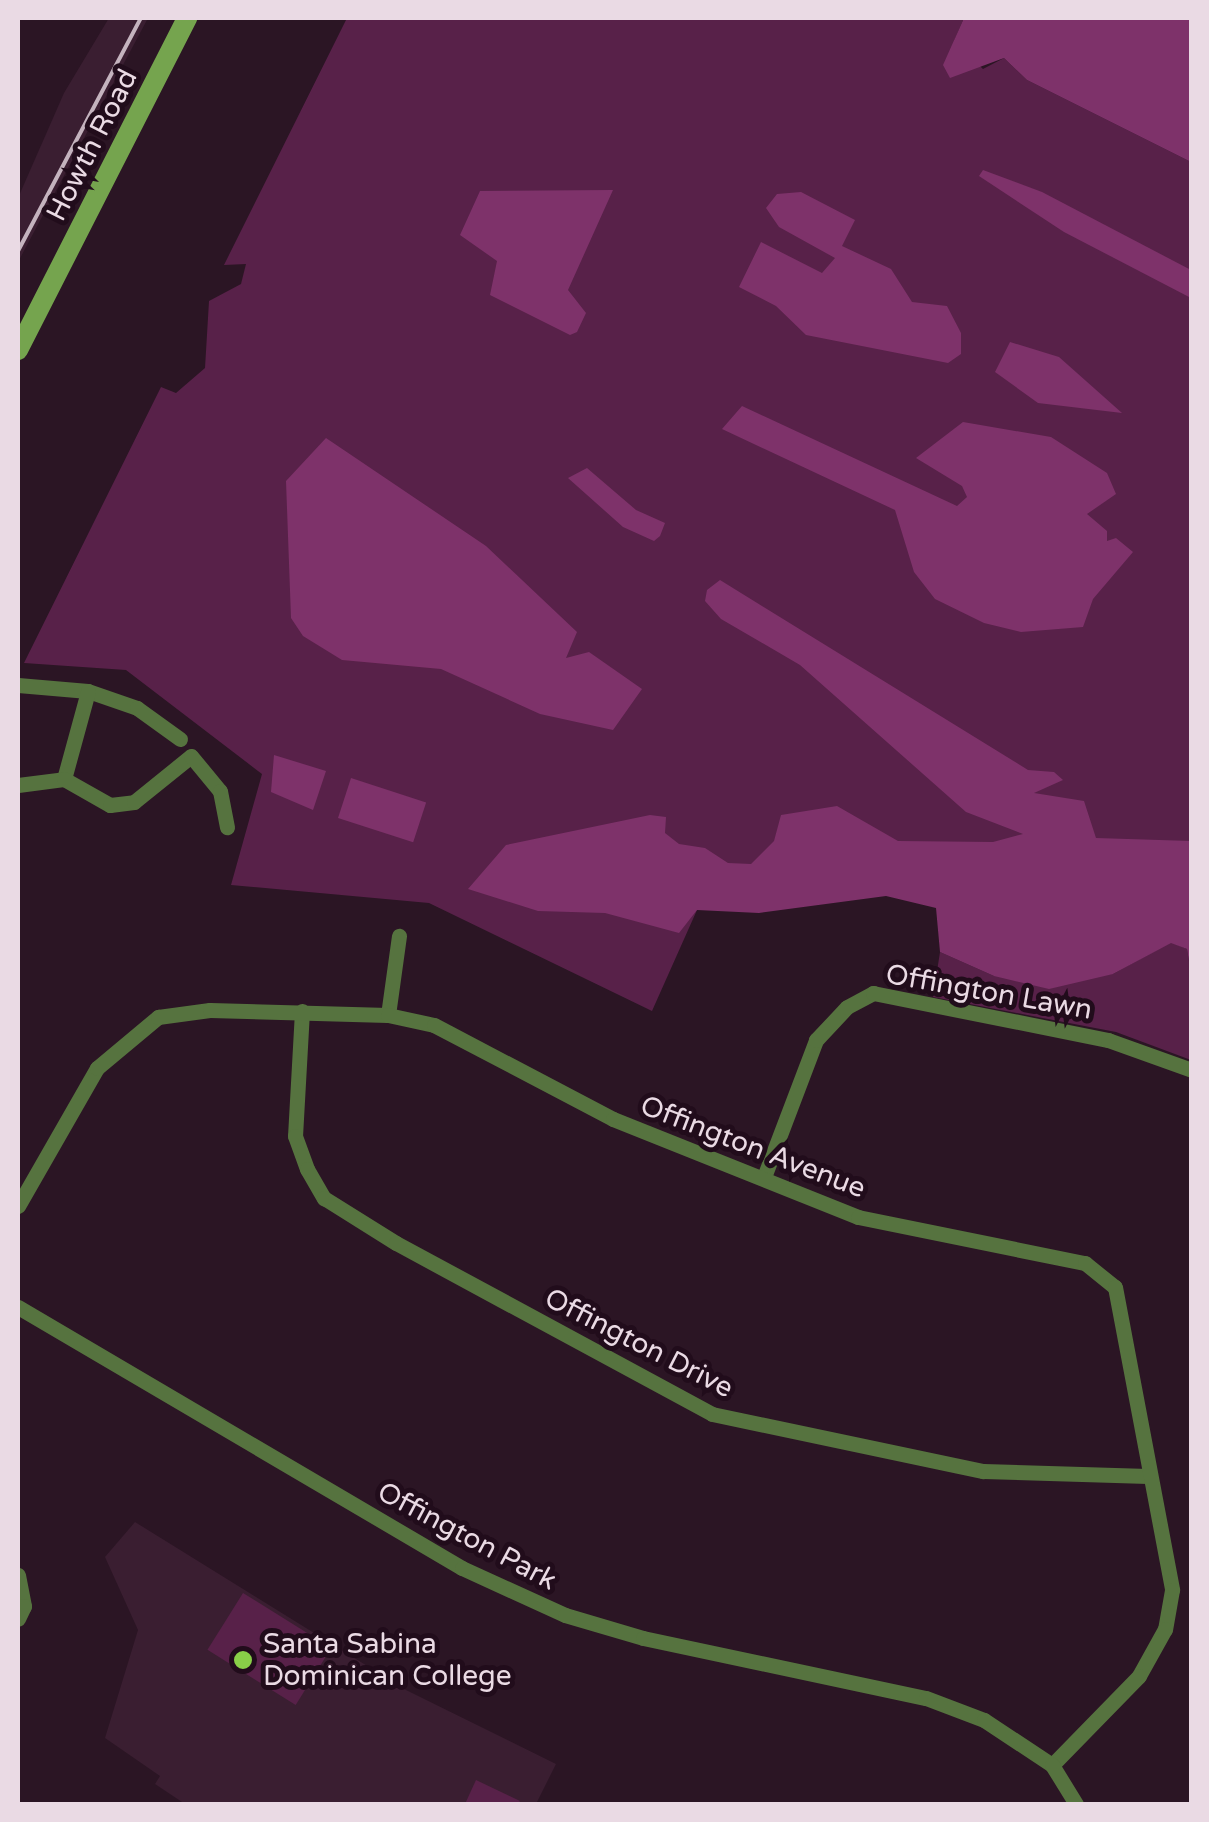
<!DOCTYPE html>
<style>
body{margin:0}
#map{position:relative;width:1209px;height:1822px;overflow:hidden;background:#2b1524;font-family:"Varela Round",sans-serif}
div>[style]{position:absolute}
.built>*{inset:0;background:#3a1e31}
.green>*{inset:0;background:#582149;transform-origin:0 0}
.forest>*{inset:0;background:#7e326a;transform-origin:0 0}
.street>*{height:15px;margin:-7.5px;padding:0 7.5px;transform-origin:7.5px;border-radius:7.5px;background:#56733f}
.secondary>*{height:20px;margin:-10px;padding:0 10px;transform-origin:10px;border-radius:10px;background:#75a44e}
.rail>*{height:4px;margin:-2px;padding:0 2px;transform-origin:2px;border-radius:2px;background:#c4b3be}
.dots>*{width:28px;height:28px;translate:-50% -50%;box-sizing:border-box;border:5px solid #210c1b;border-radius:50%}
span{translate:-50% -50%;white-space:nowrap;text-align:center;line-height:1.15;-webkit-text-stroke:10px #210c1b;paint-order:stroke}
.street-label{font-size:28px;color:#eadae4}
.poi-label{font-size:28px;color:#eadae4}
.left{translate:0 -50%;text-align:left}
.frame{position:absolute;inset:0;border:20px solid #eadae4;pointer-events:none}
</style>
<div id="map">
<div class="built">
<i style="clip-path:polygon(109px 18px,148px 18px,18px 262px,18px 198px,64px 93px)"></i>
<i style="clip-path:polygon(135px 1522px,406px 1690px,556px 1764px,536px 1804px,185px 1804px,155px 1784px,160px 1776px,105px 1738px,138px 1630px,105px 1557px)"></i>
</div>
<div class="green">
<i style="clip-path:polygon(347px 18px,964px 18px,954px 41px,983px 69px,1004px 58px,1027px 80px,1191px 162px,1191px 846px,697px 910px,652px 1011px,429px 903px,231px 885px,262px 774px,126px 670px,24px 663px,161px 387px,176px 393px,205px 368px,209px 301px,241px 284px,246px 264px,224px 265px)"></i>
<i style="clip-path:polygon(1171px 942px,1187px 949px,1191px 973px,1191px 1060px,1116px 1032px,933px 997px,940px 952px,994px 976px,1113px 974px)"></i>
<i style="left:243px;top:1593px;width:104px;height:67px;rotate:32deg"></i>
<i style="clip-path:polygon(476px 1780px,520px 1801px,518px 1804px,465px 1804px)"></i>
</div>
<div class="forest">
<i style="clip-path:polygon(964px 18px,1191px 18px,1191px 162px,1027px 80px,1004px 58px,950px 78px,943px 65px)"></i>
<i style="clip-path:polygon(983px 170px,1042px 192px,1191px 270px,1191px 298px,1064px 232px,979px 176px)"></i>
<i style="clip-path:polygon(613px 190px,568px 290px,586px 313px,577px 332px,570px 335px,490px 295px,497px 261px,460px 235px,480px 191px)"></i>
<i style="clip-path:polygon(801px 192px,855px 220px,842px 246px,891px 269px,912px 302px,947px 306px,961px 333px,961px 354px,948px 363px,806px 335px,776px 306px,739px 287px,761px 242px,822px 273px,835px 258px,779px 227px,766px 208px,777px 194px)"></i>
<i style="clip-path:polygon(1010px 342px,1059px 357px,1122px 413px,1038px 403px,995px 372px)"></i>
<i style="clip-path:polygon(742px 406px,957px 506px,967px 497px,962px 486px,916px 458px,963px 422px,1051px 437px,1107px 473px,1116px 494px,1087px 514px,1107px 531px,1107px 541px,1116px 538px,1133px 552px,1093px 599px,1083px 627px,1021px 632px,984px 623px,935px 599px,914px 572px,895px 510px,722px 429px)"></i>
<i style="clip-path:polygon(326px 438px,486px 546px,577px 632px,566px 658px,589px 652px,642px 689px,613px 730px,540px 714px,441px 669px,342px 660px,303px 636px,291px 618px,286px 481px)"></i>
<i style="clip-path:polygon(587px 468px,636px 510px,665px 523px,660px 536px,654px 541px,623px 527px,568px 478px)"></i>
<i style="clip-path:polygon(720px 580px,1028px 770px,1054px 772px,1063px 780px,1034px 793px,1084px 801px,1096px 838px,1191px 841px,1191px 973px,1187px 949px,1171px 943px,1113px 974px,1049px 989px,994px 976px,940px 952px,936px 908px,886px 896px,759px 913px,697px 910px,679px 933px,605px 913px,538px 911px,468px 889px,506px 845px,650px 815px,666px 817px,665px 833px,679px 844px,705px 848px,728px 863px,751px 864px,774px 841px,781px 815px,837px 806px,898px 841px,993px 842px,1023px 834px,966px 812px,800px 665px,721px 619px,705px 601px,707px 590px)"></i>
<i style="clip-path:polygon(274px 755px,326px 771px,313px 810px,271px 792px)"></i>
<i style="left:351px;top:778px;width:79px;height:42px;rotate:18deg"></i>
</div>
<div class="street">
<i style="left:18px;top:685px;width:70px;rotate:4.9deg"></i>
<i style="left:88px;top:691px;width:52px;rotate:19.1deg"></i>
<i style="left:137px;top:708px;width:53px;rotate:35.8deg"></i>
<i style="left:64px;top:779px;width:91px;rotate:-74.7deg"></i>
<i style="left:18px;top:785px;width:46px;rotate:-7.4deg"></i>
<i style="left:64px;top:779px;width:53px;rotate:29.5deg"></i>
<i style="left:110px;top:805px;width:24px;rotate:-7deg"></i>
<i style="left:134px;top:802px;width:73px;rotate:-38.9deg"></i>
<i style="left:191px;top:756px;width:45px;rotate:50.4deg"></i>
<i style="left:220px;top:791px;width:37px;rotate:79deg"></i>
<i style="left:302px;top:1011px;width:125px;rotate:93.2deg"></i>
<i style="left:295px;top:1136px;width:35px;rotate:70deg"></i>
<i style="left:307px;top:1169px;width:34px;rotate:60deg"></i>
<i style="left:324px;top:1198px;width:85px;rotate:32deg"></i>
<i style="left:396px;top:1243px;width:359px;rotate:28.4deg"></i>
<i style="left:712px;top:1414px;width:277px;rotate:11.9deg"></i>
<i style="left:983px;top:1471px;width:165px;rotate:1.7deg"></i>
<i style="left:388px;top:1015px;width:80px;rotate:-82.1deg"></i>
<i style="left:764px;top:1177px;width:147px;rotate:-69.2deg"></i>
<i style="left:816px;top:1040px;width:45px;rotate:-46.8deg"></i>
<i style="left:847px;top:1007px;width:30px;rotate:-28deg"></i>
<i style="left:873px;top:993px;width:240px;rotate:11.3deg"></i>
<i style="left:1108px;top:1040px;width:89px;rotate:19.7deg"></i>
<i style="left:18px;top:1206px;width:159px;rotate:-60.2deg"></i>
<i style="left:97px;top:1068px;width:80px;rotate:-39.9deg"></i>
<i style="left:158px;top:1017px;width:52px;rotate:-7.7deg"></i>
<i style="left:210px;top:1010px;width:178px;rotate:1.6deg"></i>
<i style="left:388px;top:1015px;width:47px;rotate:12.3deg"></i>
<i style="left:434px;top:1025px;width:202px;rotate:27.7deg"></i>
<i style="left:613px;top:1119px;width:264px;rotate:21.8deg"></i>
<i style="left:858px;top:1217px;width:232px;rotate:11.5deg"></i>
<i style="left:1085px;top:1263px;width:38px;rotate:39deg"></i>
<i style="left:1115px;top:1287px;width:308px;rotate:79.3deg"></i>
<i style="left:1172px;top:1590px;width:40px;rotate:100deg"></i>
<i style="left:1165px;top:1629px;width:54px;rotate:119deg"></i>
<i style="left:1139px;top:1676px;width:124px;rotate:134.3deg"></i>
<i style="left:18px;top:1307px;width:515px;rotate:30.45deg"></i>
<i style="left:462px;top:1568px;width:113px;rotate:24.5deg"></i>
<i style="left:565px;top:1615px;width:81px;rotate:16.4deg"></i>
<i style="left:643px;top:1638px;width:289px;rotate:12deg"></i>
<i style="left:926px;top:1698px;width:62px;rotate:20.8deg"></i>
<i style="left:984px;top:1720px;width:82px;rotate:33.5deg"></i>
<i style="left:1052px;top:1765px;width:46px;rotate:58.4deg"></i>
<i style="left:18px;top:1575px;width:32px;rotate:79deg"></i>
<i style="left:24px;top:1606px;width:14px;rotate:115deg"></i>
</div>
<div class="secondary">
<i style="left:18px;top:350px;width:373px;rotate:-63deg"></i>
</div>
<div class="rail">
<i style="left:18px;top:251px;width:263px;rotate:-62.2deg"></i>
</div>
<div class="dots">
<i style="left:243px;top:1660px;background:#89cf48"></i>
</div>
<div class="street-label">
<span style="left:92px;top:145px;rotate:-63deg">Howth Road</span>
<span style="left:989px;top:992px;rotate:10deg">Offington Lawn</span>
<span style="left:753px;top:1147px;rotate:21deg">Offington Avenue</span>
<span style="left:639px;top:1343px;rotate:27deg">Offington Drive</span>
<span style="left:467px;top:1536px;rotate:28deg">Offington Park</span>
</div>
<div class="poi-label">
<span class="left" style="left:263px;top:1660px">Santa Sabina<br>Dominican College</span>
</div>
<div class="frame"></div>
</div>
